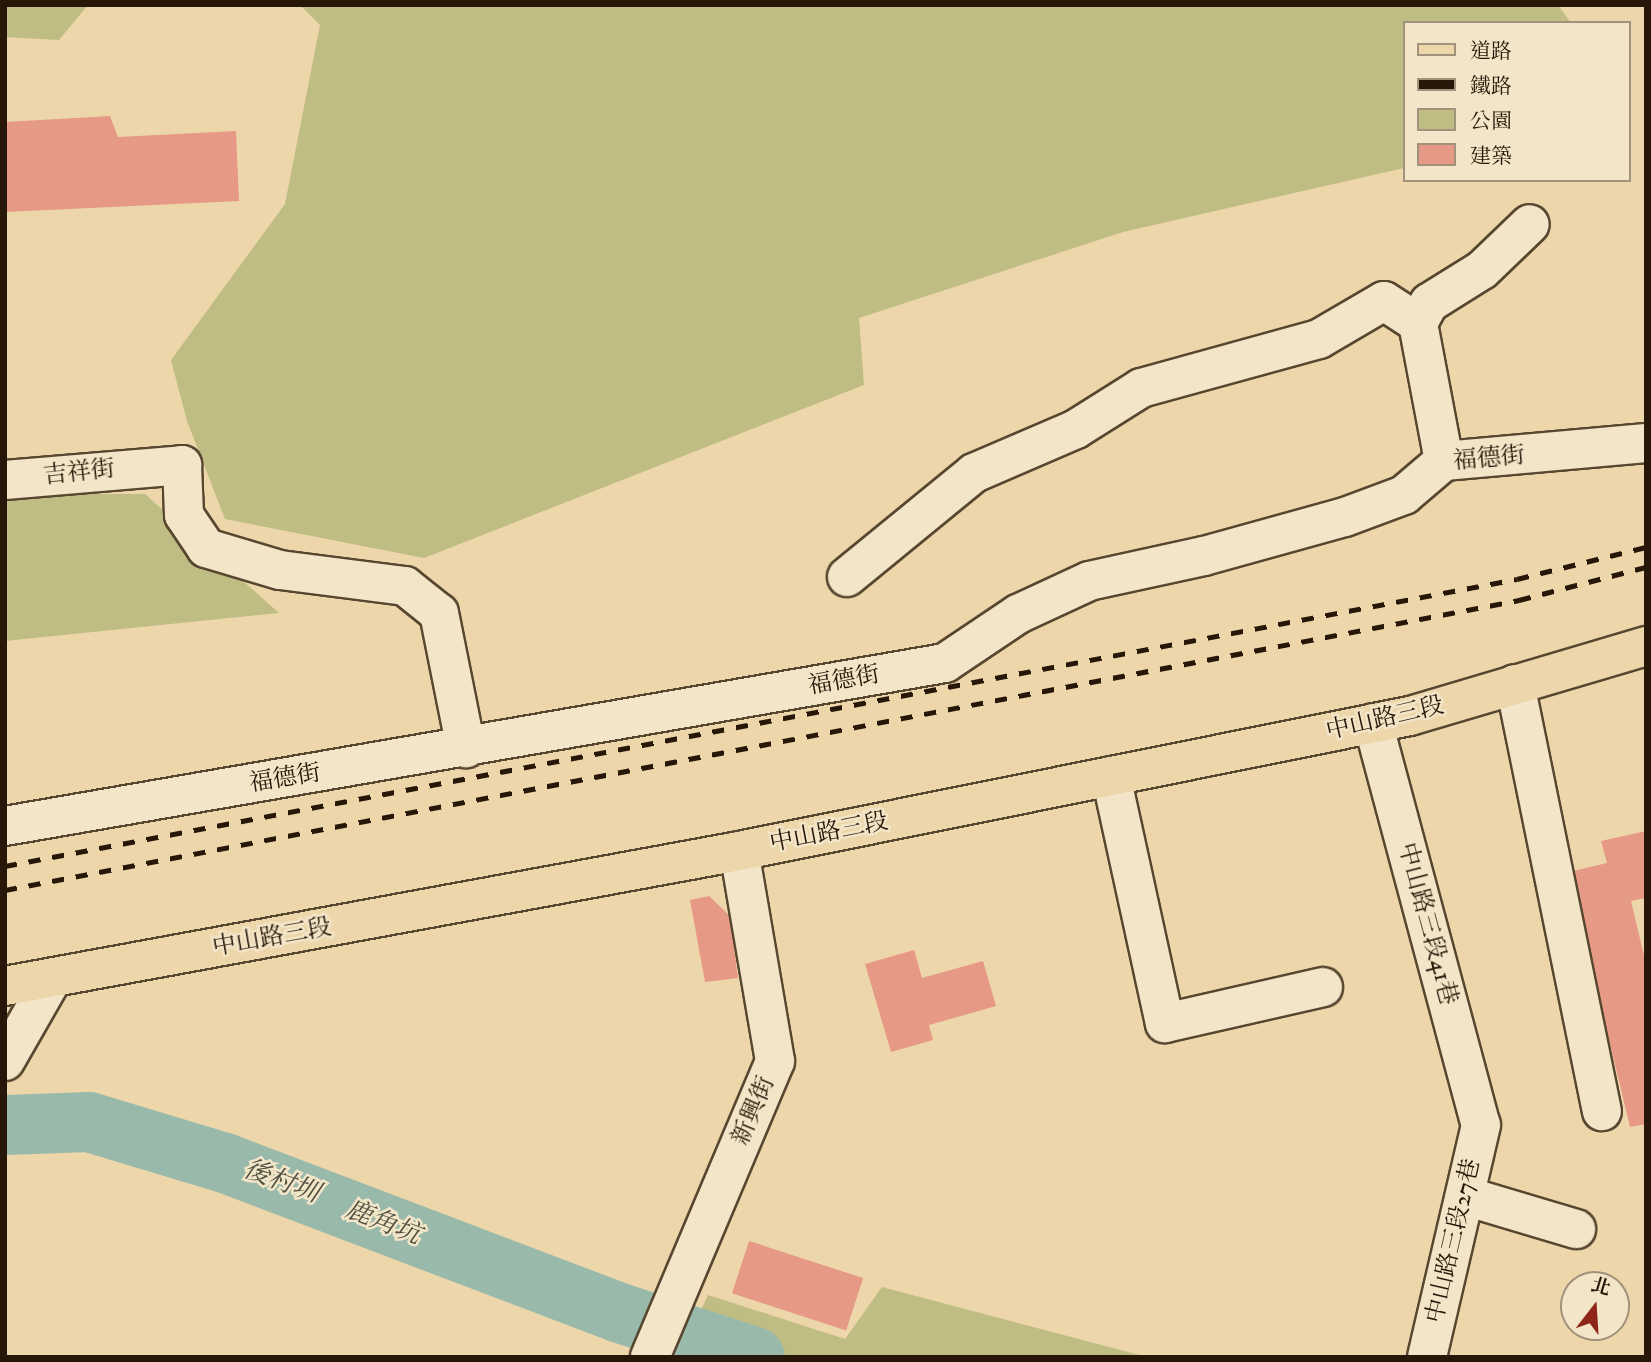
<!DOCTYPE html>
<html>
<head>
<meta charset="utf-8">
<style>
  body { margin:0 }
  #map { position:relative; width:1651px; height:1362px; overflow:hidden; background:#edd7aa; font-family:"IM FELL DW Pica","Noto Serif TC",serif }
  div>[style] { position:absolute }
  [style*='--x'] { left:calc(var(--x)*1px); top:calc(var(--y)*1px); width:calc(var(--w)*1px); rotate:calc(var(--a)*1deg) }
  .green>* { inset:0; background:#bfbc84 }
  .stream>* { height:10px; margin:-5px; padding:0 5px; transform-origin:5px; border-radius:5px; background:#99b9ab }
  .river>* { height:60px; margin:-30px; padding:0 30px; transform-origin:30px; border-radius:30px; background:#99b9ab }
  .building>* { inset:0; background:#e69985; transform-origin:0 0 }
  .roads { filter:drop-shadow(2px 0 #584730) drop-shadow(-2px 0 #584730) drop-shadow(0 2px #584730) drop-shadow(0 -2px #584730) }
  .minor>* { height:38px; margin:-19px; padding:0 19px; transform-origin:19px; border-radius:19px; background:#f3e5c8 }
  .major>* { height:38px; margin:-19px; padding:0 19px; transform-origin:19px; border-radius:19px; background:#edd7aa }
  .rail>* { height:5px; margin-top:-2.5px; transform-origin:0; background:repeating-linear-gradient(90deg,#271708 0 12px,transparent 0 24px) }
  span { translate:-50% -50%; white-space:nowrap; text-align:center; line-height:1.15; -webkit-text-stroke:5px #f3e5c8; paint-order:stroke }
  .street-label { font-size:24px; color:#271708 }
  .water-label { font-size:26px; color:#4f5041; font-style:italic }
  .frame { position:absolute; inset:0; border:7px solid #271708; pointer-events:none }
  .legend { position:absolute; left:1403px; top:21px; width:228px; height:161px; box-sizing:border-box; background:#f3e5c8; border:2px solid #a1937b; margin:0; padding:9px 12px; list-style:none; font-size:21px; color:#271708 }
  .legend li { display:flex; align-items:center; gap:14px; height:35px }
  .legend b { width:35px; border:2px solid #a1937b }
  .north { position:absolute; left:1560px; top:1271px; width:70px; height:70px; box-sizing:border-box; background:#f3e5c8; border:2px solid #a1937b; border-radius:50%; rotate:17deg; font-size:19px; font-weight:700; line-height:28px; text-align:center; color:#271708 }
  .north::after { content:''; display:block; margin:auto; width:24px; height:32px; background:#8f2418; clip-path:polygon(50% 0,100% 100%,50% 72%,0 100%) }
</style>
</head>
<body>
<div id="map">
  <div class="green">
    <i style="clip-path:polygon(5px 5px,88px 5px,59px 40px,5px 37px)"></i>
    <i style="clip-path:polygon(300px 5px,1558px 5px,1571px 23px,1404px 23px,1404px 168px,1123px 232px,859px 318px,864px 385px,424px 558px,225px 519px,187px 421px,171px 360px,285px 204px,320px 25px)"></i>
    <i style="clip-path:polygon(5px 494px,145px 494px,279px 613px,5px 641px)"></i>
    <i style="clip-path:polygon(882px 1287px,1147px 1357px,679px 1357px,708px 1295px,845px 1339px)"></i>
  </div>
  <div class="stream">
    <i style="--x:5;--y:1147;--w:106;--a:-3.2"></i>
    <i style="--x:111;--y:1141;--w:573;--a:20.33"></i>
    <i style="--x:662;--y:1345;--w:33;--a:21"></i>
  </div>
  <div class="river">
    <i style="--x:5;--y:1125;--w:84;--a:-2"></i>
    <i style="--x:89;--y:1122;--w:142;--a:16.8"></i>
    <i style="--x:225;--y:1163;--w:419;--a:20.8"></i>
    <i style="--x:617;--y:1312;--w:145;--a:18.1"></i>
  </div>
  <div class="building">
    <i style="clip-path:polygon(110px 116px,118px 137px,236px 131px,239px 201px,5px 212px,5px 122px)"></i>
    <i style="clip-path:polygon(1646px 831px,1646px 898px,1631px 901px,1646px 964px,1646px 1124px,1630px 1127px,1569px 872px,1607px 863px,1601px 841px)"></i>
    <i style="clip-path:polygon(709px 896px,730px 916px,738px 978px,705px 982px,690px 900px)"></i>
    <i style="clip-path:polygon(914px 950px,922px 978px,983px 961px,996px 1006px,929px 1025px,933px 1040px,891px 1052px,865px 964px)"></i>
    <i style="left:749px;top:1241px;width:120px;height:55px;rotate:18deg"></i>
  </div>
  <div class="roads">
    <div class="minor">
      <i style="--x:1444;--y:461;--w:140;--a:-100.7"></i>
      <i style="--x:1418;--y:323;--w:23;--a:-61"></i>
      <i style="--x:1429;--y:303;--w:62;--a:-31.9"></i>
      <i style="--x:1482;--y:270;--w:66;--a:-43.8"></i>
      <i style="--x:5;--y:480;--w:178;--a:-4.8"></i>
      <i style="--x:182;--y:465;--w:50;--a:87.7"></i>
      <i style="--x:184;--y:515;--w:40;--a:56"></i>
      <i style="--x:206;--y:548;--w:77;--a:16.6"></i>
      <i style="--x:280;--y:570;--w:126;--a:7.3"></i>
      <i style="--x:405;--y:586;--w:43;--a:38.5"></i>
      <i style="--x:439;--y:613;--w:138;--a:78.7"></i>
      <i style="--x:847;--y:577;--w:164;--a:-39.3"></i>
      <i style="--x:974;--y:473;--w:111;--a:-23.3"></i>
      <i style="--x:1076;--y:429;--w:77;--a:-32.2"></i>
      <i style="--x:1141;--y:388;--w:185;--a:-15.4"></i>
      <i style="--x:1319;--y:339;--w:75;--a:-30.3"></i>
      <i style="--x:1384;--y:301;--w:40;--a:32.9"></i>
      <i style="--x:1515;--y:684;--w:436;--a:78.5"></i>
      <i style="--x:1373;--y:723;--w:416;--a:75"></i>
      <i style="--x:1481;--y:1125;--w:238;--a:103.1"></i>
      <i style="--x:1111;--y:776;--w:253;--a:77.7"></i>
      <i style="--x:1165;--y:1023;--w:162;--a:-12.8"></i>
      <i style="--x:5;--y:826;--w:954;--a:-9.84"></i>
      <i style="--x:945;--y:663;--w:88;--a:-33.9"></i>
      <i style="--x:1018;--y:614;--w:78;--a:-24.9"></i>
      <i style="--x:1089;--y:581;--w:118;--a:-12.3"></i>
      <i style="--x:1204;--y:556;--w:146;--a:-15.5"></i>
      <i style="--x:1345;--y:517;--w:63;--a:-20.4"></i>
      <i style="--x:1404;--y:495;--w:52;--a:-40.4"></i>
      <i style="--x:1444;--y:461;--w:203;--a:-5.1"></i>
      <i style="--x:5;--y:1061;--w:95;--a:-60.2"></i>
      <i style="--x:1465;--y:1196;--w:116;--a:16.6"></i>
      <i style="--x:650;--y:1357;--w:321;--a:-67.1"></i>
      <i style="--x:775;--y:1061;--w:213;--a:-99.7"></i>
    </div>
    <div class="major">
      <i style="--x:5;--y:986;--w:746;--a:-10.42"></i>
      <i style="--x:739;--y:851;--w:684;--a:-11.38"></i>
      <i style="--x:1410;--y:716;--w:246;--a:-16.5"></i>
    </div>
  </div>
  <div class="rail">
    <i style="--x:5;--y:866;--w:1539;--a:-10.75"></i>
    <i style="--x:1517;--y:579;--w:133;--a:-13.9"></i>
    <i style="--x:5;--y:890;--w:1542;--a:-10.84"></i>
    <i style="--x:1519;--y:600;--w:131;--a:-14.6"></i>
  </div>
  <div class="street-label">
    <span style="left:1489px;top:459px;rotate:-5deg">福德街</span>
    <span style="left:79px;top:473px;rotate:-6deg">吉祥街</span>
    <span style="left:844px;top:681px;rotate:-10deg">福德街</span>
    <span style="left:1385px;top:719px;rotate:-13deg">中山路三段</span>
    <span style="left:285px;top:779px;rotate:-9deg">福德街</span>
    <span style="left:829px;top:833px;rotate:-11deg">中山路三段</span>
    <span style="left:1427px;top:924px;rotate:75deg">中山路三段41巷</span>
    <span style="left:272px;top:938px;rotate:-10deg">中山路三段</span>
    <span style="left:754px;top:1111px;rotate:-67deg">新興街</span>
    <span style="left:1454px;top:1241px;rotate:-77deg">中山路三段27巷</span>
  </div>
  <div class="water-label">
    <span style="left:281px;top:1182px;rotate:20deg">後村圳</span>
    <span style="left:383px;top:1223px;rotate:21deg">鹿角坑</span>
  </div>
  <div class="frame"></div>
  <ul class="legend">
  <li><b style="height:9px;background:#edd7aa"></b>道路</li>
  <li><b style="height:9px;background:#271708"></b>鐵路</li>
  <li><b style="height:19px;background:#bfbc84"></b>公園</li>
  <li><b style="height:19px;background:#e69985"></b>建築</li>
  </ul>
  <div class="north">北</div>
</div>
</body>
</html>
